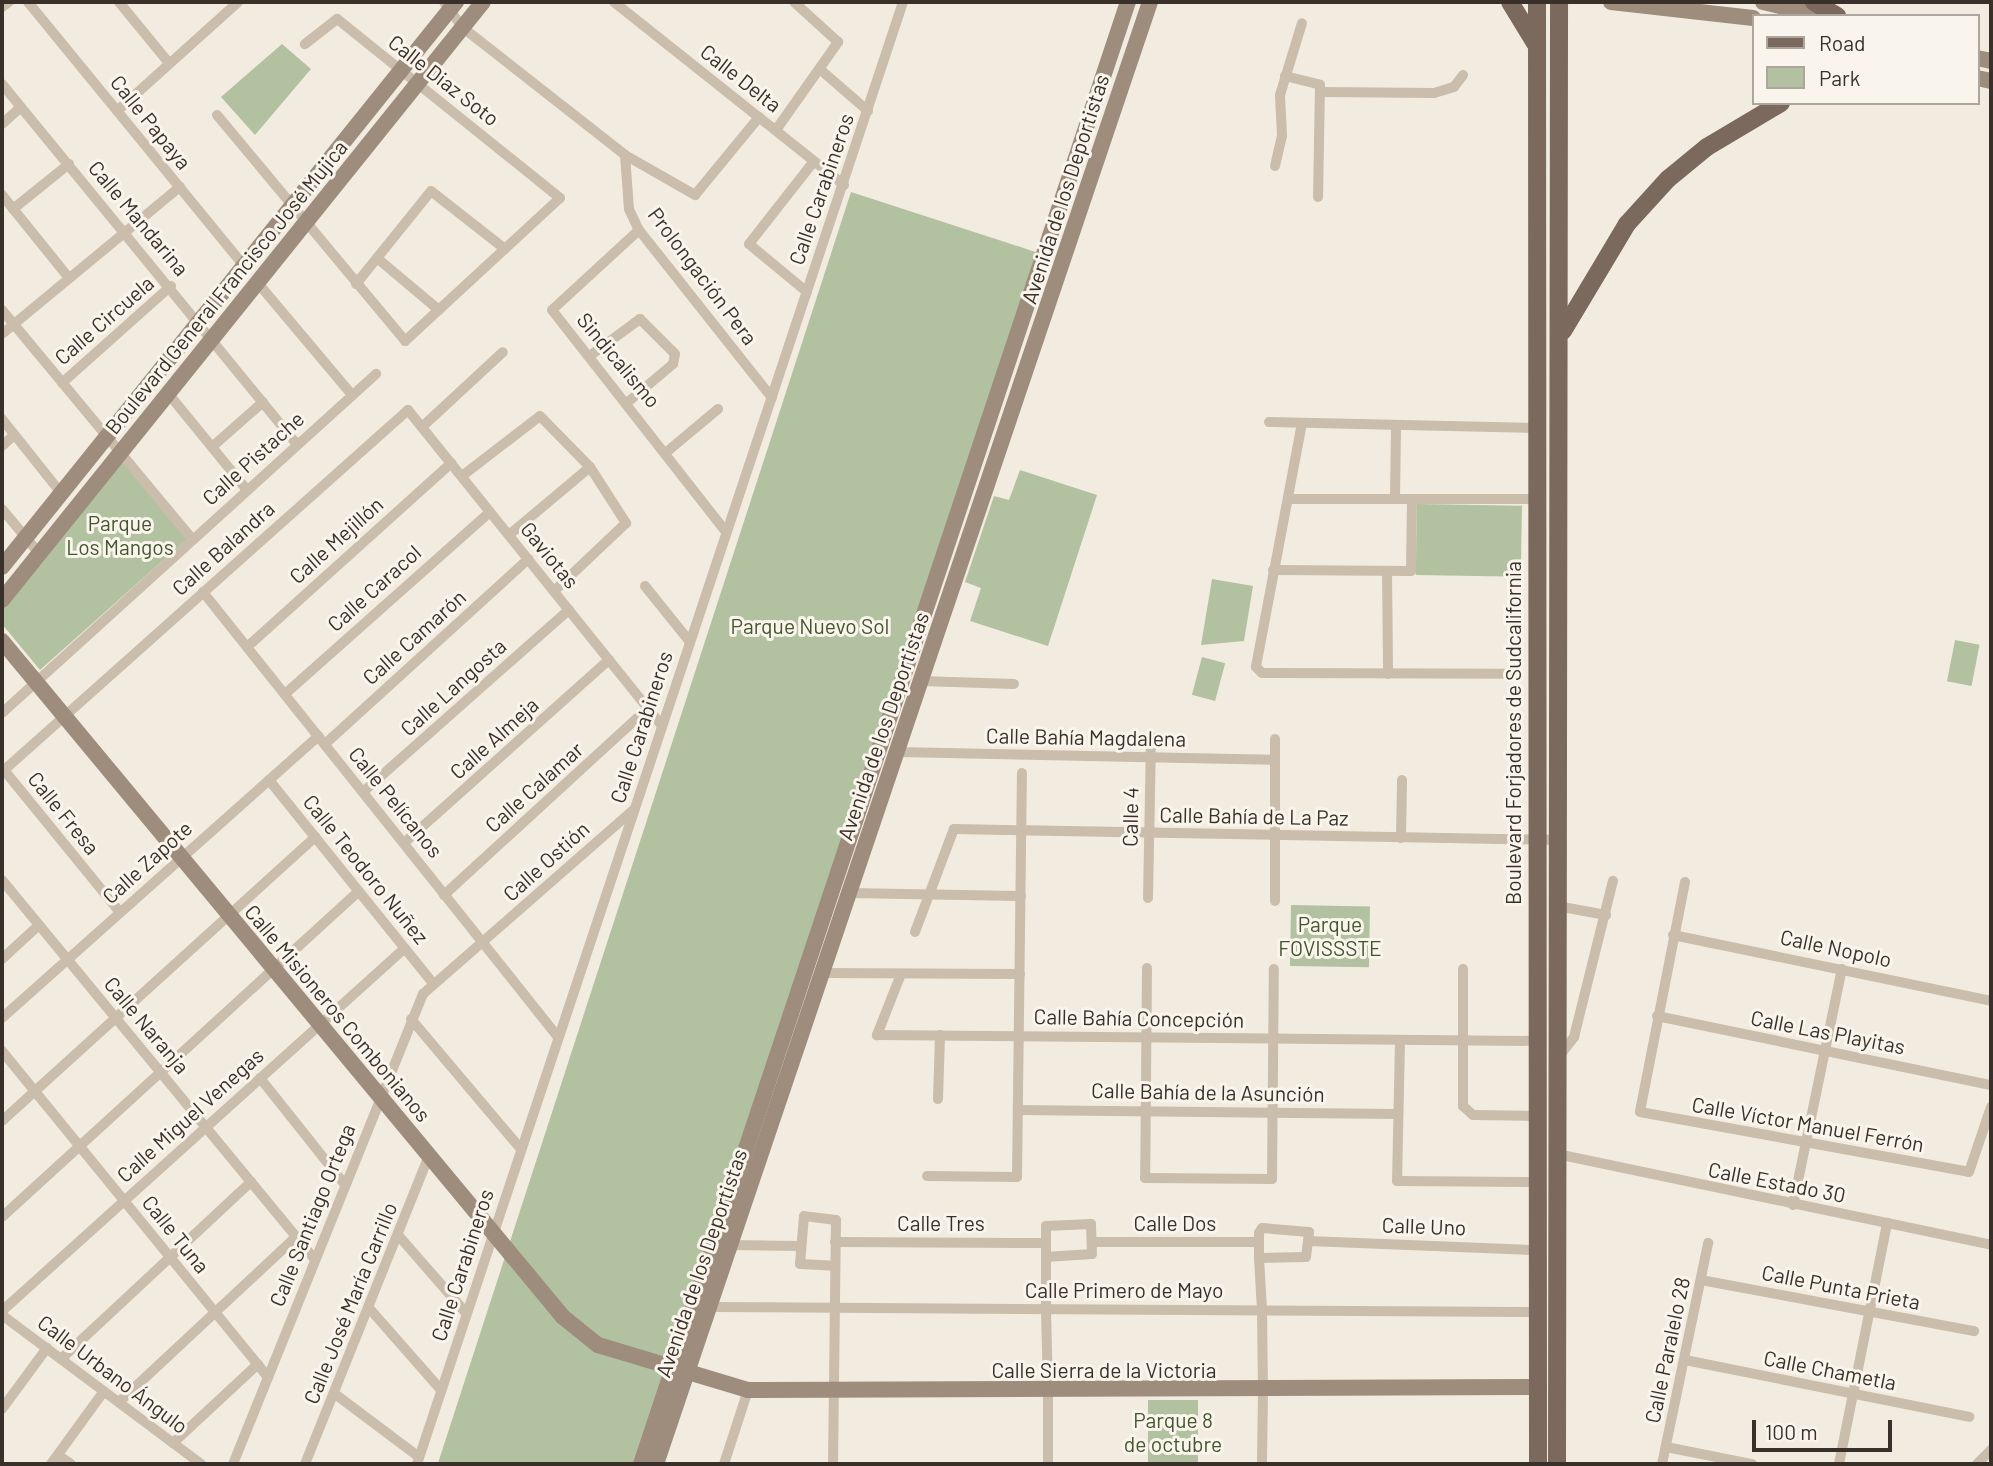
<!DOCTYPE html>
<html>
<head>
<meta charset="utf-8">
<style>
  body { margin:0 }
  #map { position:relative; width:1993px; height:1466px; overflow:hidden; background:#f2ece0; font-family:Barlow,sans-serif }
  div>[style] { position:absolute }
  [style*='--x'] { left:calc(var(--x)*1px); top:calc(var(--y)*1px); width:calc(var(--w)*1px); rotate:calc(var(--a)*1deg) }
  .green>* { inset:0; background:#b2c1a0; transform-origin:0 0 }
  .street>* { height:10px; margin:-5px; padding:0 5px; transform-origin:5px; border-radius:5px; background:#cabdac }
  .secondary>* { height:16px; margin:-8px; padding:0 8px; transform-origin:8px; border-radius:8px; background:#9e8d7d }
  .primary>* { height:18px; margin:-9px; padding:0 9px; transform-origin:9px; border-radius:9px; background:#7a695c }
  span { translate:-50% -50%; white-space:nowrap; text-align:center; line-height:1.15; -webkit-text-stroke:6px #faf5ec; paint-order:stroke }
  .street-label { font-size:21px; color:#39302a }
  .park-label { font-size:21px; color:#44562f }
  .frame { position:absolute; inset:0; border:4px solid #39302a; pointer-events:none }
  .legend { position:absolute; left:1752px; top:14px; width:228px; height:91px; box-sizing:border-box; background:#faf5ec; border:2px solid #ada69e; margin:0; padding:9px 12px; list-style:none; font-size:21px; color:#39302a }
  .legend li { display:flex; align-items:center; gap:14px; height:35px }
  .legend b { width:35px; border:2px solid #ada69e }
  .scale { position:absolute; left:1752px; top:1420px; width:140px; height:32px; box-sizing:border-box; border:4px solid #39302a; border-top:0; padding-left:9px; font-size:21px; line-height:24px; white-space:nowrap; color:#39302a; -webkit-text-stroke:5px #faf5ec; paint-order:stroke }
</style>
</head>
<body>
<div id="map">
  <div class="green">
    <i style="clip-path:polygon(282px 44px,311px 69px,255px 135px,221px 97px)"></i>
    <i style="left:851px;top:192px;width:197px;height:1340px;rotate:18deg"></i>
    <i style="clip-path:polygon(121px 458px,187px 539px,40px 670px,2px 624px,2px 610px)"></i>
    <i style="clip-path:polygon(1020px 470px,1097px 495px,1048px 646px,970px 621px,981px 588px,965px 582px,994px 496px,1009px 500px)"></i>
    <i style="left:1417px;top:504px;width:105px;height:71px;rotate:1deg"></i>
    <i style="clip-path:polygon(1212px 579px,1253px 586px,1244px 641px,1201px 645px)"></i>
    <i style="left:1955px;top:640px;width:25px;height:42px;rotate:11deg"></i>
    <i style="left:1202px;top:657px;width:24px;height:39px;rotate:15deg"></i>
    <i style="left:1291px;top:905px;width:79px;height:61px;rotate:1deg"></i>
    <i style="left:1198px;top:1400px;width:64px;height:50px;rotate:90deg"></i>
  </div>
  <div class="street">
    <i style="--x:28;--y:2;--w:341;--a:50.7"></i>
    <i style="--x:119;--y:2;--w:79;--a:50.7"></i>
    <i style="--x:444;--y:2;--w:31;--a:54"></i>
    <i style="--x:462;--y:27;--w:207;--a:38.1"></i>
    <i style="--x:625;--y:155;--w:54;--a:85.8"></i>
    <i style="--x:629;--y:209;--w:23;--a:65"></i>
    <i style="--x:639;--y:230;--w:214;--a:51.6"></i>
    <i style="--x:614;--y:2;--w:294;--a:38.5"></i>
    <i style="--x:2;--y:7;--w:9;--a:-36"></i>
    <i style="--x:822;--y:71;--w:61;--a:41"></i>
    <i style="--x:1285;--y:76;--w:36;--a:14"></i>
    <i style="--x:1320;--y:85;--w:112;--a:91"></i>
    <i style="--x:2;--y:84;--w:466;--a:50.7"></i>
    <i style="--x:1320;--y:92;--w:114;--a:0.5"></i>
    <i style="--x:1434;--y:93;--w:21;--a:-17"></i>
    <i style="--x:1454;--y:87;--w:15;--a:-53"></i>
    <i style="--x:117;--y:111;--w:163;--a:-42"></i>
    <i style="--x:217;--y:115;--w:294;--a:50.2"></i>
    <i style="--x:405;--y:341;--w:211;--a:-42.7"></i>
    <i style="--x:560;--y:198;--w:286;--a:-141.2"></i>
    <i style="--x:337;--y:19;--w:41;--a:142"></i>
    <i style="--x:2;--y:124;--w:25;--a:-42"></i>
    <i style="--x:776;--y:130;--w:108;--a:-54.8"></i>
    <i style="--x:838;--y:42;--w:59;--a:-137.7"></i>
    <i style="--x:625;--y:155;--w:81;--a:29.7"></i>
    <i style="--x:695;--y:195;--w:101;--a:-50.6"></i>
    <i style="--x:1275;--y:166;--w:31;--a:-77"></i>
    <i style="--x:1282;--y:136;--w:41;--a:-92.8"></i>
    <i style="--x:1280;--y:95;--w:75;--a:-73"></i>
    <i style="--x:2;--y:195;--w:107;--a:51.1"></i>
    <i style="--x:13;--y:209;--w:72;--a:-38.8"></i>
    <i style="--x:639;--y:230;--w:118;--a:137.4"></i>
    <i style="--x:552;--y:310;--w:282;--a:51.9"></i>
    <i style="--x:377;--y:258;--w:81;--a:40"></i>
    <i style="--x:257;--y:282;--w:148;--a:49.9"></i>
    <i style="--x:356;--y:284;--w:119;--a:-51.1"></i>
    <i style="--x:431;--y:191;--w:94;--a:38.1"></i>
    <i style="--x:807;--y:292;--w:75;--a:-140.4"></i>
    <i style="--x:749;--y:244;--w:105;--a:-51.9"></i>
    <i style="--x:2;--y:310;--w:298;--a:50.3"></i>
    <i style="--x:2;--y:334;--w:231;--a:-39.6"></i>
    <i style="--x:591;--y:355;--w:61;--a:-36.3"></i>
    <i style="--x:640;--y:319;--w:49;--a:45"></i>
    <i style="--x:675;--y:354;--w:10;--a:101"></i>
    <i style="--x:673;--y:364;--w:57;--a:139.9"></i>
    <i style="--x:62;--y:383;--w:146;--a:-41.7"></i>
    <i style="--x:167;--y:392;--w:127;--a:50.8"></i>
    <i style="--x:2;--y:419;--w:95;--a:51.4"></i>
    <i style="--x:1269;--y:422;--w:269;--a:1.3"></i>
    <i style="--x:1302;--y:423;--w:248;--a:100.7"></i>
    <i style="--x:1256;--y:667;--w:8;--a:45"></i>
    <i style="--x:1262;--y:673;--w:247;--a:0.2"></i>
    <i style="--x:422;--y:427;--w:110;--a:-42.8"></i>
    <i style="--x:2;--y:446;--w:16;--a:-43"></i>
    <i style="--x:212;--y:447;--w:68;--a:-41.4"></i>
    <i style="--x:669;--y:450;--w:64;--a:-39.9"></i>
    <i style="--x:462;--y:476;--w:98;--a:-37.6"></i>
    <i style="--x:540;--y:416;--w:71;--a:45.6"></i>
    <i style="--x:590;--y:467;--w:67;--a:57.3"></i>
    <i style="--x:626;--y:523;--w:99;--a:136.6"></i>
    <i style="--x:1288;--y:499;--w:249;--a:0"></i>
    <i style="--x:1395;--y:499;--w:74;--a:-89.2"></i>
    <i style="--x:2;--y:509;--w:56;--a:50.1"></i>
    <i style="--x:509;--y:535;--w:106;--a:-40"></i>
    <i style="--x:1273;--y:570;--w:138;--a:0.4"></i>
    <i style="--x:1411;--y:571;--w:72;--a:-89.2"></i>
    <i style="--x:1387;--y:571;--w:103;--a:89.4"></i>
    <i style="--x:645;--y:586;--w:72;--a:51.2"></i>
    <i style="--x:203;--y:592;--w:569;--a:51.42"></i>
    <i style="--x:247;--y:647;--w:275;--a:-42"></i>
    <i style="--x:921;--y:681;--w:93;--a:1.8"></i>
    <i style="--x:285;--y:694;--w:274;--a:-41.6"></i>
    <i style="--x:2;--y:713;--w:505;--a:-42.19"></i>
    <i style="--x:1275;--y:739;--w:162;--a:90"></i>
    <i style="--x:325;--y:744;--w:275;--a:-42.3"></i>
    <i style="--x:897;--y:752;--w:378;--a:1.2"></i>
    <i style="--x:4;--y:770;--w:183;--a:50.8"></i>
    <i style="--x:2;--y:772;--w:544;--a:-41.72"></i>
    <i style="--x:408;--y:410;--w:404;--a:51.2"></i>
    <i style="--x:269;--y:780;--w:261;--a:51.1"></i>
    <i style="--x:363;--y:792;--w:275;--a:-41.5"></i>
    <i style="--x:1401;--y:838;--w:58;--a:-89"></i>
    <i style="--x:404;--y:843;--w:275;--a:-41.8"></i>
    <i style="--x:2;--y:880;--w:492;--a:50.5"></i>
    <i style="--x:1685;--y:882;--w:234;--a:101.1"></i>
    <i style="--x:1640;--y:1112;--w:334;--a:10.3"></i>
    <i style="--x:1969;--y:1172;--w:69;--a:-71.3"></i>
    <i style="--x:849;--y:893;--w:172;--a:1"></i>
    <i style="--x:444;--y:895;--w:277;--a:-42.5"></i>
    <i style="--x:1148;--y:898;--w:162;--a:-88.9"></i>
    <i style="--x:1557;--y:906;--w:50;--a:10.4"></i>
    <i style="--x:915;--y:932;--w:110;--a:-69.3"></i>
    <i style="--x:954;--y:829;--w:604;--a:1.04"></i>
    <i style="--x:1673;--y:935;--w:325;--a:11.7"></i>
    <i style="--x:2;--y:959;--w:50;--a:-42.6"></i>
    <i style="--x:1147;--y:968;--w:210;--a:90.5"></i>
    <i style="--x:1145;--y:1178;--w:127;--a:0.5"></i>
    <i style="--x:1272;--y:1179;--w:210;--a:-89.5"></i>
    <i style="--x:1463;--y:969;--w:137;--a:90"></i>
    <i style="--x:1463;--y:1106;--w:13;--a:42"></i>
    <i style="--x:1473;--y:1115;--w:63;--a:0.9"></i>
    <i style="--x:822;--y:973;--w:198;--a:0.3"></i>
    <i style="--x:901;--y:974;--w:66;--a:111.5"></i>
    <i style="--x:877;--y:1035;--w:660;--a:0.52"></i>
    <i style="--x:1657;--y:1016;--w:341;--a:11.7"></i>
    <i style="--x:2;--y:1018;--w:424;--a:-41.7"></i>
    <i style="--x:411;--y:1019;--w:170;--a:49.8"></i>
    <i style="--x:1400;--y:1040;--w:141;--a:91.2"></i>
    <i style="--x:1397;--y:1181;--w:140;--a:0.4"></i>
    <i style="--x:2;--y:1051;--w:421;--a:50.8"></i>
    <i style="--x:1557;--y:1059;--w:28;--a:-52"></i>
    <i style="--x:1574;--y:1037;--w:161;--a:-76"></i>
    <i style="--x:260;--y:1078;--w:137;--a:51.5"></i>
    <i style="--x:938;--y:1099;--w:64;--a:-88.2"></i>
    <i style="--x:1018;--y:1110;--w:380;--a:0.6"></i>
    <i style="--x:2;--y:1121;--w:423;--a:-42.2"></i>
    <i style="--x:1557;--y:1154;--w:443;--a:11.8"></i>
    <i style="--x:927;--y:1176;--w:90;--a:0.6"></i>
    <i style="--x:1017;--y:1177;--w:404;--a:-89.3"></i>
    <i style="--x:1793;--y:1205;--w:241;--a:-78.3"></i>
    <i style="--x:2;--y:1217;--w:483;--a:-42.4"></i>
    <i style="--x:398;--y:1235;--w:103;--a:48.9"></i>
    <i style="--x:1309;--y:1241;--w:229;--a:2.3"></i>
    <i style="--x:835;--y:1242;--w:211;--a:0.3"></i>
    <i style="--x:1092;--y:1242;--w:167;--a:0"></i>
    <i style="--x:730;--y:1245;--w:70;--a:0.8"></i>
    <i style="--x:1046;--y:1257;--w:46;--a:-3.7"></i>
    <i style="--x:1092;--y:1254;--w:30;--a:-92"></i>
    <i style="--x:1091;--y:1224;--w:45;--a:177.5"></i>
    <i style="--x:1046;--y:1226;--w:83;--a:90"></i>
    <i style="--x:1046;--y:1309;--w:82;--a:88.6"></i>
    <i style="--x:1048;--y:1391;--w:73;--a:90"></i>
    <i style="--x:1259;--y:1258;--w:47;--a:-1.2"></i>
    <i style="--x:1306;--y:1257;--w:25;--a:-83"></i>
    <i style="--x:1309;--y:1232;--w:47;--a:-175.1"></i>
    <i style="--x:1262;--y:1228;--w:6;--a:121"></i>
    <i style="--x:1259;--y:1233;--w:25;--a:90"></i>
    <i style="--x:1259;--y:1258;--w:52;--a:86.7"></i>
    <i style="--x:1262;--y:1310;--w:81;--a:89.3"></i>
    <i style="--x:1263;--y:1391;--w:73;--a:90.8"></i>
    <i style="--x:1701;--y:1280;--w:278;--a:10.6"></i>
    <i style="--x:709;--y:1307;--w:829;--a:0.35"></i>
    <i style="--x:369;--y:1308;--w:109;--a:48.7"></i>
    <i style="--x:2;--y:1311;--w:542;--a:-42.01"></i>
    <i style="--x:2;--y:1315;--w:249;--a:36.8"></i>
    <i style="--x:61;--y:1359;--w:260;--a:-43"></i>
    <i style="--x:1685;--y:1360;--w:290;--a:11.3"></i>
    <i style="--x:335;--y:1394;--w:105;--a:36.9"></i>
    <i style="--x:119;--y:1402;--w:243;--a:-43"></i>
    <i style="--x:2;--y:1409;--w:76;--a:-53.6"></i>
    <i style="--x:173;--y:1443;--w:116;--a:-42.9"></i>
    <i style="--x:1666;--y:1447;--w:88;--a:11.2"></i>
    <i style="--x:58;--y:1455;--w:16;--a:35"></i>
    <i style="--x:51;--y:1464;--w:90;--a:-54"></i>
    <i style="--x:233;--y:1464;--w:507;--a:-67.99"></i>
    <i style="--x:423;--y:994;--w:281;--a:-41.2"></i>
    <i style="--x:305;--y:1464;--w:333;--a:-68.1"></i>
    <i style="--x:417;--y:1464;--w:1541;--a:-71.61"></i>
    <i style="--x:724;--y:1464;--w:78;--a:-72"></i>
    <i style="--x:833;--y:1464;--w:244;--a:-89.3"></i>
    <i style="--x:836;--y:1220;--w:32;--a:-173"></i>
    <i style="--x:804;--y:1216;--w:48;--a:94.8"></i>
    <i style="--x:800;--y:1264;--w:35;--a:3"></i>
    <i style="--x:1662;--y:1464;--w:226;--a:-78.2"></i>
    <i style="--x:1839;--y:1464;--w:246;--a:-78.7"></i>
    <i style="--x:1977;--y:1464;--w:20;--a:-45"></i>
  </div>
  <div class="secondary">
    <i style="--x:1611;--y:2;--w:143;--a:6.4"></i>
    <i style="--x:1763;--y:2;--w:60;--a:13.6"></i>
    <i style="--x:1977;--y:58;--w:14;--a:12"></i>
    <i style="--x:1977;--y:78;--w:14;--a:12"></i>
    <i style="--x:2;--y:567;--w:725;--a:-51.22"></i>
    <i style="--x:2;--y:600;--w:767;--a:-51.19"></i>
    <i style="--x:2;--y:641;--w:878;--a:50.31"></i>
    <i style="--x:563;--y:1317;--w:45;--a:38.7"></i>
    <i style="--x:598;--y:1345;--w:157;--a:16.7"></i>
    <i style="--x:748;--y:1390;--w:791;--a:-0.22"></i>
    <i style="--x:641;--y:1464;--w:1541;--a:-71.58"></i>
    <i style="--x:656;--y:1464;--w:1543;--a:-71.33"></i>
  </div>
  <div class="primary">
    <i style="--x:1510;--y:2;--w:48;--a:58.6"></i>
    <i style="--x:1537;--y:2;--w:1462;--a:89.96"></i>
    <i style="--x:1814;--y:2;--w:27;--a:31"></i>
    <i style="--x:1563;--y:331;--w:125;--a:-59.1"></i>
    <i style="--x:1627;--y:224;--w:61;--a:-47.7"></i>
    <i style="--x:1668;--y:179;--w:50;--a:-39.4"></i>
    <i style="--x:1707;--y:147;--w:86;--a:-30.7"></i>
    <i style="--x:1557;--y:1464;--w:1462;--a:-89.92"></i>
  </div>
  <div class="street-label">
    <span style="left:741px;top:78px;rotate:38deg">Calle Delta</span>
    <span style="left:444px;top:80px;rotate:38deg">Calle Diaz Soto</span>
    <span style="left:151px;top:122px;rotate:51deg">Calle Papaya</span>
    <span style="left:821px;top:189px;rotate:-71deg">Calle Carabineros</span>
    <span style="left:1065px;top:189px;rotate:-72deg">Avenida de los Deportistas</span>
    <span style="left:139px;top:218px;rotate:50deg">Calle Mandarina</span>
    <span style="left:703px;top:276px;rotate:53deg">Prolongación Pera</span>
    <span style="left:226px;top:287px;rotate:-51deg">Boulevard General Francisco José Mujica</span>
    <span style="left:104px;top:320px;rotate:-41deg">Calle Circuela</span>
    <span style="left:619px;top:360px;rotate:50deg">Sindicalismo</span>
    <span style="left:253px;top:458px;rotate:-42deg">Calle Pistache</span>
    <span style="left:336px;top:540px;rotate:-42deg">Calle Mejillón</span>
    <span style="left:223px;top:548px;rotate:-42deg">Calle Balandra</span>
    <span style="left:550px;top:555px;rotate:51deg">Gaviotas</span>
    <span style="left:374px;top:588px;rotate:-42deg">Calle Caracol</span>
    <span style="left:414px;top:637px;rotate:-42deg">Calle Camarón</span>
    <span style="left:453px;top:687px;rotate:-42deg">Calle Langosta</span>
    <span style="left:883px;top:726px;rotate:-71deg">Avenida de los Deportistas</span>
    <span style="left:641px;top:727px;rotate:-72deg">Calle Carabineros</span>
    <span style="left:1513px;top:733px;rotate:-90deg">Boulevard Forjadores de Sudcalifornia</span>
    <span style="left:1086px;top:737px;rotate:1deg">Calle Bahía Magdalena</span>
    <span style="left:494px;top:738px;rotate:-42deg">Calle Almeja</span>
    <span style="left:534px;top:787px;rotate:-42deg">Calle Calamar</span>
    <span style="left:396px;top:802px;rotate:51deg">Calle Pelícanos</span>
    <span style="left:64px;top:813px;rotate:51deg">Calle Fresa</span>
    <span style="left:1254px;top:816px;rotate:1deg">Calle Bahía de La Paz</span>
    <span style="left:1130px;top:817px;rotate:-89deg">Calle 4</span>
    <span style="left:546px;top:861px;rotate:-42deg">Calle Ostión</span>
    <span style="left:147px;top:862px;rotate:-42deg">Calle Zapote</span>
    <span style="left:366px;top:869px;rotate:51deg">Calle Teodoro Nuñez</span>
    <span style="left:1836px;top:948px;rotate:12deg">Calle Nopolo</span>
    <span style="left:338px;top:1013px;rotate:50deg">Calle Misioneros Combonianos</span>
    <span style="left:1139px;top:1018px;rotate:1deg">Calle Bahía Concepción</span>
    <span style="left:147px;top:1025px;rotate:50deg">Calle Naranja</span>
    <span style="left:1828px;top:1032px;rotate:11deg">Calle Las Playitas</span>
    <span style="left:1208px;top:1092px;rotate:1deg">Calle Bahía de la Asunción</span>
    <span style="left:190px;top:1115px;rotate:-42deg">Calle Miguel Venegas</span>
    <span style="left:1808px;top:1124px;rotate:10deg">Calle Víctor Manuel Ferrón</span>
    <span style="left:1777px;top:1182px;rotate:11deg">Calle Estado 30</span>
    <span style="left:312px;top:1215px;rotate:-68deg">Calle Santiago Ortega</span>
    <span style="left:941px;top:1223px">Calle Tres</span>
    <span style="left:1175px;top:1223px">Calle Dos</span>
    <span style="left:1424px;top:1226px;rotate:2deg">Calle Uno</span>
    <span style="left:176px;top:1234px;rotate:51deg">Calle Tuna</span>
    <span style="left:701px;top:1263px;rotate:-71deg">Avenida de los Deportistas</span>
    <span style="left:462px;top:1265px;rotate:-72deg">Calle Carabineros</span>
    <span style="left:1841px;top:1287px;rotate:11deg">Calle Punta Prieta</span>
    <span style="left:1124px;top:1290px">Calle Primero de Mayo</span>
    <span style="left:350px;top:1303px;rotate:-68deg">Calle José María Carrillo</span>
    <span style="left:1667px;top:1350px;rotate:-78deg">Calle Paralelo 28</span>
    <span style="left:1104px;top:1370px">Calle Sierra de la Victoria</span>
    <span style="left:1830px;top:1370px;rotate:11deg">Calle Chametla</span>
    <span style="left:113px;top:1374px;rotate:37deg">Calle Urbano Ángulo</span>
  </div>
  <div class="park-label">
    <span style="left:120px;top:535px">Parque<br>Los Mangos</span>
    <span style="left:810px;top:626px">Parque Nuevo Sol</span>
    <span style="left:1330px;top:936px">Parque<br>FOVISSSTE</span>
    <span style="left:1173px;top:1432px">Parque 8<br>de octubre</span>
  </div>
  <div class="frame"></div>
  <ul class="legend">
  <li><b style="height:9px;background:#7a695c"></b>Road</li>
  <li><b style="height:19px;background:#b2c1a0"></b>Park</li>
  </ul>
  <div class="scale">100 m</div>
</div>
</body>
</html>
